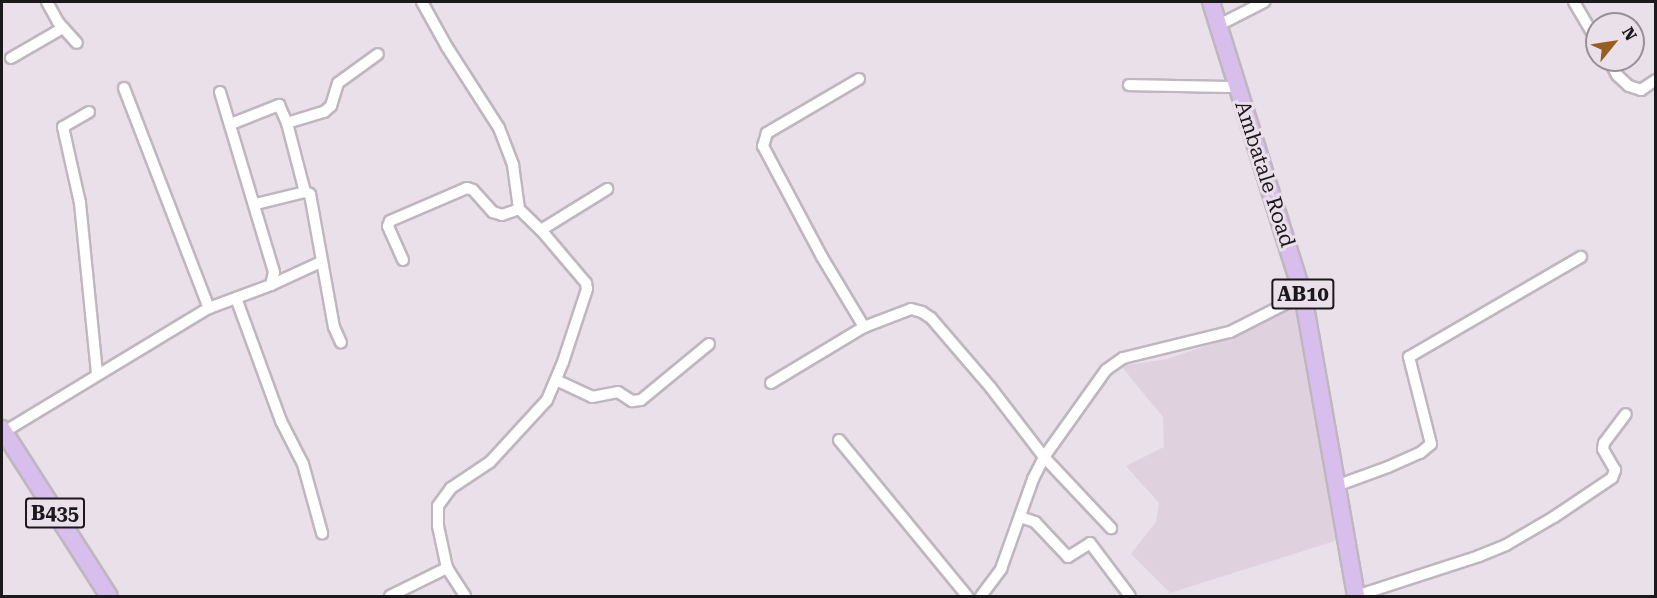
<!DOCTYPE html>
<html>
<head>
<meta charset="utf-8">
<style>
  body { margin:0 }
  #map { position:relative; width:1657px; height:598px; overflow:hidden; background:#e9e0e9; font-family:"Roboto Serif",serif }
  div>[style] { position:absolute }
  [style*='--x'] { left:calc(var(--x)*1px); top:calc(var(--y)*1px); width:calc(var(--w)*1px); rotate:calc(var(--a)*1deg) }
  .built>* { inset:0; background:#e0d1df }
  .roads { filter:drop-shadow(2px 0 #bfb6bf) drop-shadow(-2px 0 #bfb6bf) drop-shadow(0 2px #bfb6bf) drop-shadow(0 -2px #bfb6bf) }
  .street>* { height:10px; margin:-5px; padding:0 5px; transform-origin:5px; border-radius:5px; background:#fff }
  .primary>* { height:16px; margin:-8px; padding:0 8px; transform-origin:8px; border-radius:8px; background:#d7beec }
  span { translate:-50% -50%; white-space:nowrap; text-align:center; line-height:1.15; -webkit-text-stroke:6px #e9e0e9; paint-order:stroke }
  .shield-label span { padding:2px 4px; background:#e9e0e9; border:2px solid; border-radius:4px; -webkit-text-stroke-width:0 }
  .shield-label { font-size:20px; color:#1c191c; font-weight:700 }
  .street-label { font-size:21px; color:#1c191c }
  .frame { position:absolute; inset:0; border:3px solid #1c191c; pointer-events:none }
  .north { position:absolute; left:1585px; top:12px; width:60px; height:60px; box-sizing:border-box; background:#e9e0e9; border:2px solid #979097; border-radius:50%; rotate:60deg; font-size:16px; font-weight:700; line-height:24px; text-align:center; color:#1c191c }
  .north::after { content:''; display:block; margin:auto; width:21px; height:27px; background:#9a5d21; clip-path:polygon(50% 0,100% 100%,50% 72%,0 100%) }
</style>
</head>
<body>
<div id="map">
  <div class="built">
    <i style="clip-path:polygon(1298px 302px,1341px 539px,1170px 593px,1131px 554px,1156px 522px,1159px 503px,1126px 466px,1164px 447px,1163px 417px,1121px 366px,1167px 359px,1238px 335px,1268px 315px)"></i>
  </div>
  <div class="roads">
    <div class="street">
      <i style="--x:47;--y:2;--w:23;--a:61"></i>
      <i style="--x:58;--y:22;--w:28;--a:48"></i>
      <i style="--x:422;--y:2;--w:51;--a:60.9"></i>
      <i style="--x:447;--y:47;--w:96;--a:57.3"></i>
      <i style="--x:499;--y:128;--w:40;--a:69"></i>
      <i style="--x:513;--y:165;--w:44;--a:82.2"></i>
      <i style="--x:519;--y:209;--w:30;--a:44"></i>
      <i style="--x:541;--y:230;--w:70;--a:49.7"></i>
      <i style="--x:586;--y:283;--w:6;--a:81"></i>
      <i style="--x:587;--y:289;--w:77;--a:108.2"></i>
      <i style="--x:563;--y:362;--w:41;--a:112.8"></i>
      <i style="--x:547;--y:400;--w:84;--a:132.6"></i>
      <i style="--x:490;--y:462;--w:47;--a:146.3"></i>
      <i style="--x:451;--y:488;--w:22;--a:126"></i>
      <i style="--x:438;--y:506;--w:20;--a:90"></i>
      <i style="--x:438;--y:526;--w:43;--a:77.9"></i>
      <i style="--x:1574;--y:2;--w:45;--a:59.5"></i>
      <i style="--x:1219;--y:25;--w:51;--a:-27.1"></i>
      <i style="--x:11;--y:58;--w:60;--a:-30"></i>
      <i style="--x:1609;--y:60;--w:17;--a:62"></i>
      <i style="--x:1617;--y:75;--w:16;--a:43"></i>
      <i style="--x:1629;--y:86;--w:13;--a:18"></i>
      <i style="--x:1641;--y:90;--w:18;--a:-34"></i>
      <i style="--x:859;--y:79;--w:107;--a:149.6"></i>
      <i style="--x:767;--y:133;--w:14;--a:107"></i>
      <i style="--x:763;--y:146;--w:126;--a:62"></i>
      <i style="--x:822;--y:257;--w:82;--a:59"></i>
      <i style="--x:1129;--y:85;--w:108;--a:1.1"></i>
      <i style="--x:124;--y:88;--w:236;--a:68.9"></i>
      <i style="--x:89;--y:112;--w:30;--a:150"></i>
      <i style="--x:63;--y:127;--w:78;--a:77.4"></i>
      <i style="--x:80;--y:203;--w:172;--a:84.3"></i>
      <i style="--x:287;--y:123;--w:39;--a:-17"></i>
      <i style="--x:324;--y:112;--w:9;--a:-41"></i>
      <i style="--x:331;--y:106;--w:24;--a:-73"></i>
      <i style="--x:338;--y:83;--w:49;--a:-35.9"></i>
      <i style="--x:231;--y:124;--w:52;--a:-21.6"></i>
      <i style="--x:279;--y:105;--w:20;--a:66"></i>
      <i style="--x:287;--y:123;--w:71;--a:75.4"></i>
      <i style="--x:305;--y:192;--w:50;--a:166.2"></i>
      <i style="--x:305;--y:192;--w:5;--a:22"></i>
      <i style="--x:310;--y:194;--w:135;--a:79.8"></i>
      <i style="--x:334;--y:327;--w:17;--a:66"></i>
      <i style="--x:541;--y:230;--w:78;--a:-31.8"></i>
      <i style="--x:403;--y:260;--w:37;--a:-114"></i>
      <i style="--x:388;--y:226;--w:5;--a:-68"></i>
      <i style="--x:390;--y:221;--w:84;--a:-23.2"></i>
      <i style="--x:467;--y:188;--w:6;--a:18"></i>
      <i style="--x:473;--y:190;--w:30;--a:48"></i>
      <i style="--x:493;--y:212;--w:9;--a:18"></i>
      <i style="--x:502;--y:215;--w:18;--a:-19"></i>
      <i style="--x:271;--y:285;--w:55;--a:-24.7"></i>
      <i style="--x:236;--y:298;--w:131;--a:69.9"></i>
      <i style="--x:281;--y:421;--w:48;--a:62.9"></i>
      <i style="--x:303;--y:464;--w:72;--a:74.6"></i>
      <i style="--x:556;--y:380;--w:40;--a:25"></i>
      <i style="--x:592;--y:397;--w:26;--a:-11"></i>
      <i style="--x:618;--y:392;--w:17;--a:33"></i>
      <i style="--x:632;--y:401;--w:9;--a:-6"></i>
      <i style="--x:641;--y:400;--w:88;--a:-39.5"></i>
      <i style="--x:771;--y:383;--w:109;--a:-31.1"></i>
      <i style="--x:864;--y:327;--w:50;--a:-21"></i>
      <i style="--x:911;--y:309;--w:11;--a:15"></i>
      <i style="--x:922;--y:312;--w:11;--a:34"></i>
      <i style="--x:931;--y:318;--w:92;--a:49.4"></i>
      <i style="--x:991;--y:388;--w:87;--a:52.5"></i>
      <i style="--x:1044;--y:457;--w:98;--a:46.7"></i>
      <i style="--x:4;--y:432;--w:240;--a:-31.2"></i>
      <i style="--x:209;--y:308;--w:66;--a:-20.4"></i>
      <i style="--x:271;--y:285;--w:13;--a:-77"></i>
      <i style="--x:274;--y:272;--w:188;--a:-106.7"></i>
      <i style="--x:839;--y:440;--w:202;--a:50.6"></i>
      <i style="--x:1336;--y:486;--w:55;--a:-20.1"></i>
      <i style="--x:1388;--y:467;--w:35;--a:-24"></i>
      <i style="--x:1420;--y:453;--w:14;--a:-39"></i>
      <i style="--x:1431;--y:444;--w:90;--a:-104.2"></i>
      <i style="--x:1409;--y:357;--w:199;--a:-30.2"></i>
      <i style="--x:1020;--y:517;--w:16;--a:18"></i>
      <i style="--x:1035;--y:522;--w:48;--a:46.7"></i>
      <i style="--x:1068;--y:557;--w:26;--a:-32"></i>
      <i style="--x:1090;--y:543;--w:66;--a:53"></i>
      <i style="--x:390;--y:596;--w:64;--a:-26.2"></i>
      <i style="--x:447;--y:568;--w:33;--a:57"></i>
      <i style="--x:981;--y:596;--w:34;--a:-53"></i>
      <i style="--x:1001;--y:569;--w:96;--a:-70.4"></i>
      <i style="--x:1033;--y:479;--w:25;--a:-63"></i>
      <i style="--x:1044;--y:457;--w:107;--a:-54.5"></i>
      <i style="--x:1106;--y:370;--w:21;--a:-35"></i>
      <i style="--x:1123;--y:358;--w:110;--a:-13.7"></i>
      <i style="--x:1230;--y:332;--w:82;--a:-26.9"></i>
      <i style="--x:1356;--y:596;--w:129;--a:-18"></i>
      <i style="--x:1479;--y:556;--w:29;--a:-22"></i>
      <i style="--x:1506;--y:545;--w:56;--a:-30.3"></i>
      <i style="--x:1554;--y:517;--w:70;--a:-33.9"></i>
      <i style="--x:1612;--y:478;--w:9;--a:-69"></i>
      <i style="--x:1615;--y:470;--w:24;--a:-120"></i>
      <i style="--x:1603;--y:449;--w:6;--a:-81"></i>
      <i style="--x:1604;--y:443;--w:36;--a:-53"></i>
    </div>
    <div class="primary">
      <i style="--x:1211;--y:2;--w:307;--a:72.6"></i>
      <i style="--x:1303;--y:295;--w:306;--a:80"></i>
      <i style="--x:2;--y:429;--w:198;--a:57.4"></i>
    </div>
  </div>
  <div class="shield-label">
    <span style="left:1303px;top:294px">AB10</span>
    <span style="left:55px;top:513px">B435</span>
  </div>
  <div class="street-label">
    <span style="left:1265px;top:174px;rotate:72deg">Ambatale Road</span>
  </div>
  <div class="frame"></div>
  <div class="north">N</div>
</div>
</body>
</html>
